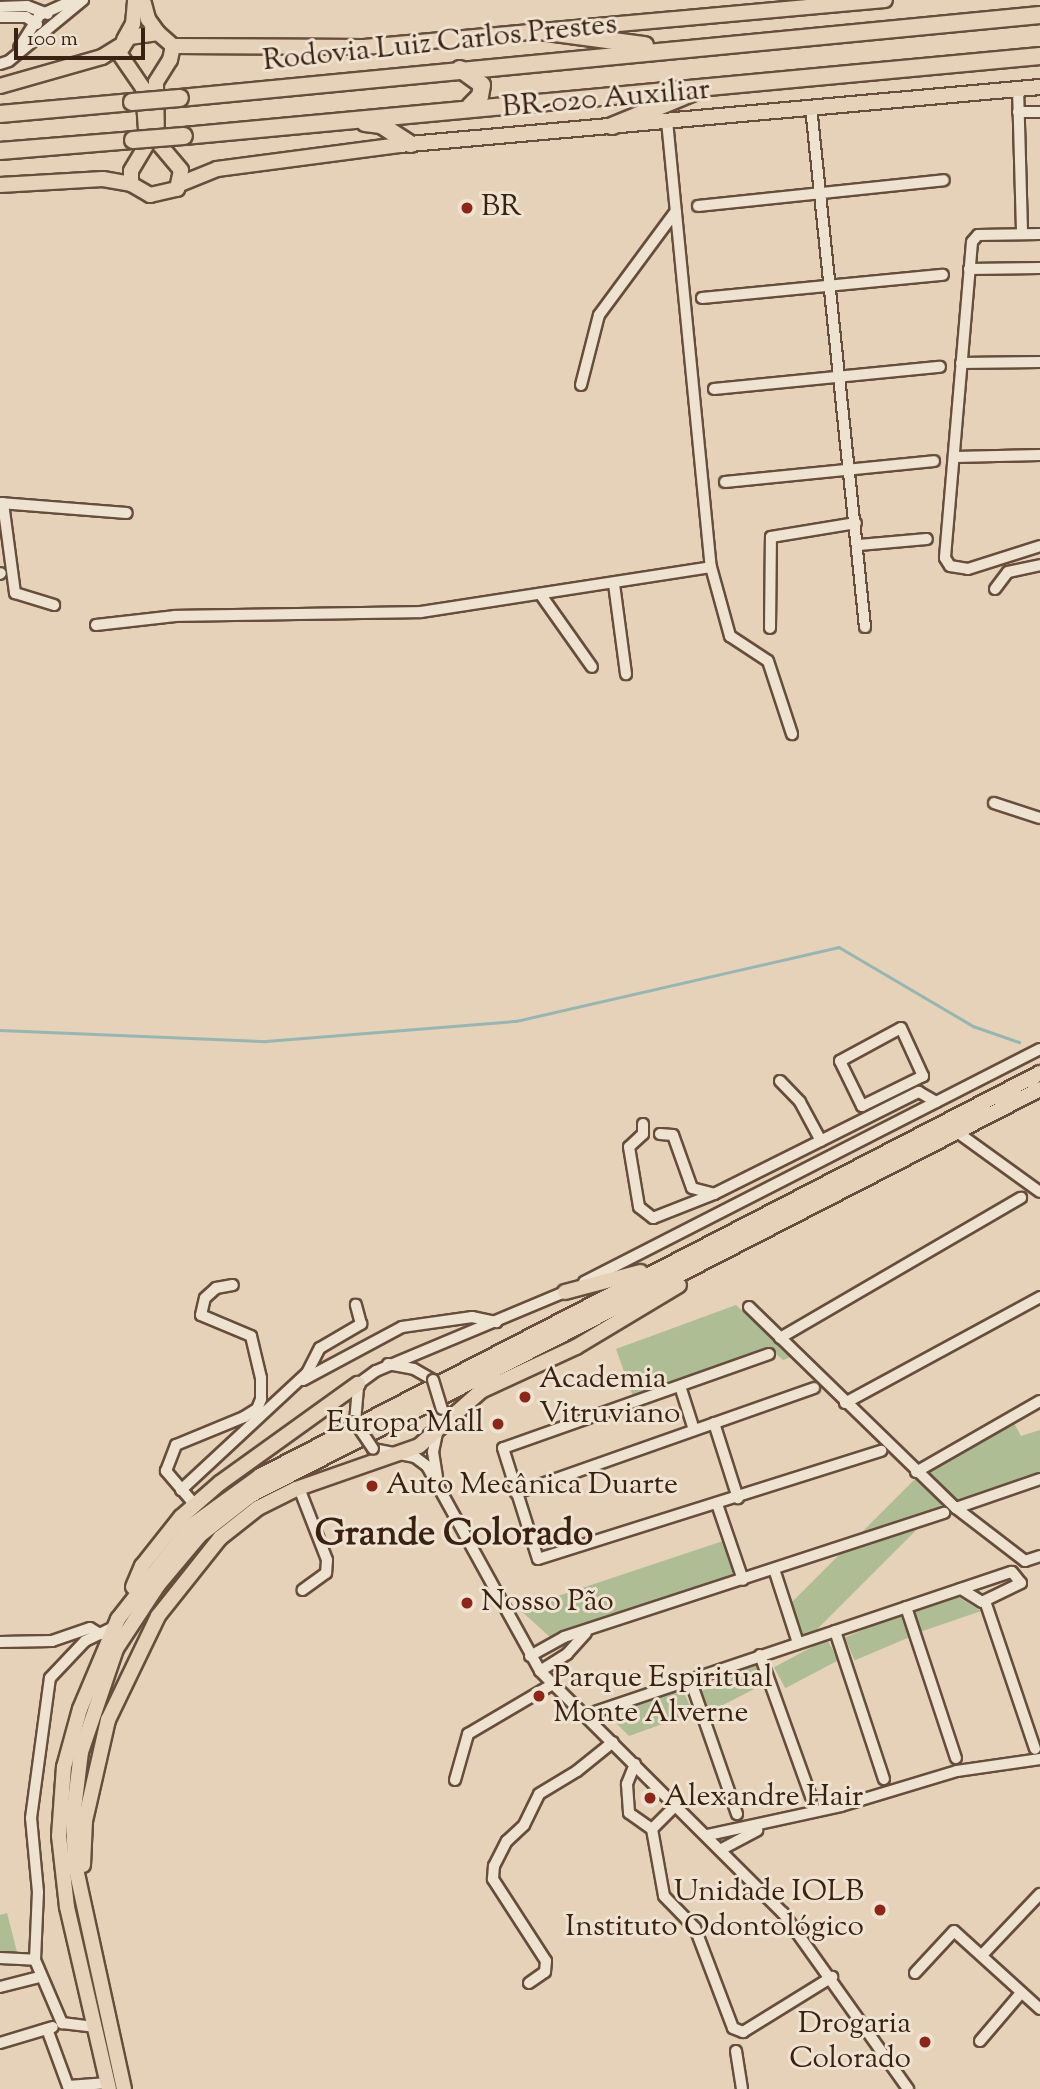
<!DOCTYPE html>
<html>
<head>
<meta charset="utf-8">
<style>
  body { margin:0 }
  #map { position:relative; width:1040px; height:2089px; overflow:hidden; background:#e5d2b8; font-family:"Sorts Mill Goudy",serif }
  div>[style] { position:absolute }
  [style*='--x'] { left:calc(var(--x)*1px); top:calc(var(--y)*1px); width:calc(var(--w)*1px); rotate:calc(var(--a)*1deg) }
  .green>* { inset:0; background:#aebd94; transform-origin:0 0 }
  .stream>* { height:2.5px; margin:-1.25px; padding:0 1.25px; transform-origin:1.25px; border-radius:1.25px; background:#96b6b3 }
  .roads { filter:drop-shadow(2px 0 #664d3c) drop-shadow(-2px 0 #664d3c) drop-shadow(0 2px #664d3c) drop-shadow(0 -2px #664d3c) }
  .minor>* { height:10px; margin:-5px; padding:0 5px; transform-origin:5px; border-radius:5px; background:#eee2d1 }
  .major>* { height:14px; margin:-7px; padding:0 7px; transform-origin:7px; border-radius:7px; background:#e5d2b8 }
  .highway>* { height:16px; margin:-8px; padding:0 8px; transform-origin:8px; border-radius:8px; background:#e5d2b8 }
  .bridges { filter:drop-shadow(2px 0 #664d3c) drop-shadow(-2px 0 #664d3c) drop-shadow(0 2px #664d3c) drop-shadow(0 -2px #664d3c) }
  .minor-bridge>* { height:10px; margin:-5px; padding:0 5px; transform-origin:5px; border-radius:5px; background:#eee2d1 }
  .highway-bridge>* { height:16px; margin:-8px; padding:0 8px; transform-origin:8px; border-radius:8px; background:#e5d2b8 }
  .dots>* { width:19px; height:19px; translate:-50% -50%; box-sizing:border-box; border:4px solid #eee2d1; border-radius:50% }
  span { translate:-50% -50%; white-space:nowrap; text-align:center; line-height:1.15; -webkit-text-stroke:6px #eee2d1; paint-order:stroke }
  .street-label { font-size:30px; color:#3b2112 }
  .poi-label { font-size:30px; color:#3b2112 }
  .left { translate:0 -50%; text-align:left }
  .right { translate:-100% -50%; text-align:right }
  .district-label { font-size:37px; color:#3b2112; font-weight:700 }
  .scale { position:absolute; left:14px; top:28px; width:131px; height:32px; box-sizing:border-box; border:4px solid #3b2112; border-top:0; padding-left:9px; font-size:21px; line-height:24px; white-space:nowrap; color:#3b2112; -webkit-text-stroke:5px #eee2d1; paint-order:stroke }
</style>
</head>
<body>
<div id="map">
  <div class="green">
    <i style="clip-path:polygon(736px 1305px,791px 1357px,783px 1360px,769px 1348px,633px 1397px,616px 1349px)"></i>
    <i style="clip-path:polygon(1014px 1423px,1021px 1436px,1040px 1430px,1040px 1475px,959px 1504px,923px 1471px)"></i>
    <i style="left:917px;top:1477px;width:37px;height:192px;rotate:45deg"></i>
    <i style="clip-path:polygon(723px 1541px,734px 1574px,551px 1638px,519px 1609px)"></i>
    <i style="clip-path:polygon(955px 1595px,981px 1611px,920px 1632px,913px 1610px)"></i>
    <i style="left:900px;top:1614px;width:25px;height:60px;rotate:67deg"></i>
    <i style="left:827px;top:1639px;width:24px;height:60px;rotate:62deg"></i>
    <i style="left:755px;top:1664px;width:22px;height:62px;rotate:63deg"></i>
    <i style="clip-path:polygon(682px 1688px,693px 1713px,629px 1736px,606px 1713px)"></i>
    <i style="clip-path:polygon(7px 1913px,18px 1956px,0 1954px,0 1915px)"></i>
  </div>
  <div class="stream">
    <i style="--x:0;--y:1030;--w:266;--a:2.4"></i>
    <i style="--x:266;--y:1041;--w:251;--a:-4.6"></i>
    <i style="--x:516;--y:1021;--w:331;--a:-12.9"></i>
    <i style="--x:839;--y:947;--w:156;--a:30.5"></i>
    <i style="--x:973;--y:1026;--w:49;--a:19.2"></i>
  </div>
  <div class="roads">
    <div class="minor">
      <i style="--x:0;--y:7;--w:27;--a:-2"></i>
      <i style="--x:27;--y:6;--w:22;--a:21"></i>
      <i style="--x:0;--y:17;--w:26;--a:0"></i>
      <i style="--x:26;--y:17;--w:13;--a:32"></i>
      <i style="--x:19;--y:48;--w:39;--a:-58"></i>
      <i style="--x:40;--y:15;--w:37;--a:-24"></i>
      <i style="--x:0;--y:64;--w:9;--a:-18"></i>
      <i style="--x:9;--y:61;--w:96;--a:-39.5"></i>
      <i style="--x:1018;--y:88;--w:146;--a:88.4"></i>
      <i style="--x:811;--y:107;--w:523;--a:84.07"></i>
      <i style="--x:1018;--y:112;--w:22;--a:0"></i>
      <i style="--x:667;--y:121;--w:448;--a:84.4"></i>
      <i style="--x:711;--y:567;--w:72;--a:74.6"></i>
      <i style="--x:730;--y:636;--w:45;--a:33.3"></i>
      <i style="--x:768;--y:661;--w:77;--a:71.8"></i>
      <i style="--x:698;--y:206;--w:247;--a:-6"></i>
      <i style="--x:1040;--y:234;--w:62;--a:179.1"></i>
      <i style="--x:978;--y:235;--w:9;--a:131"></i>
      <i style="--x:972;--y:242;--w:317;--a:94.9"></i>
      <i style="--x:945;--y:558;--w:9;--a:58"></i>
      <i style="--x:950;--y:566;--w:18;--a:9"></i>
      <i style="--x:968;--y:569;--w:76;--a:-17.7"></i>
      <i style="--x:969;--y:269;--w:71;--a:-0.8"></i>
      <i style="--x:702;--y:298;--w:242;--a:-5.5"></i>
      <i style="--x:961;--y:363;--w:79;--a:-0.7"></i>
      <i style="--x:581;--y:385;--w:72;--a:-75.6"></i>
      <i style="--x:599;--y:315;--w:129;--a:-53.5"></i>
      <i style="--x:714;--y:389;--w:227;--a:-5.6"></i>
      <i style="--x:955;--y:457;--w:85;--a:-1.3"></i>
      <i style="--x:725;--y:482;--w:210;--a:-5.7"></i>
      <i style="--x:0;--y:503;--w:127;--a:4.5"></i>
      <i style="--x:3;--y:503;--w:91;--a:82.4"></i>
      <i style="--x:15;--y:593;--w:41;--a:17.1"></i>
      <i style="--x:859;--y:545;--w:68;--a:-5"></i>
      <i style="--x:0;--y:574;--w:1;--a:-45"></i>
      <i style="--x:614;--y:584;--w:91;--a:82.4"></i>
      <i style="--x:995;--y:589;--w:21;--a:-53"></i>
      <i style="--x:1008;--y:572;--w:33;--a:-12"></i>
      <i style="--x:541;--y:595;--w:88;--a:54.7"></i>
      <i style="--x:96;--y:625;--w:80;--a:-6.5"></i>
      <i style="--x:175;--y:616;--w:246;--a:-0.9"></i>
      <i style="--x:421;--y:612;--w:293;--a:-8.8"></i>
      <i style="--x:770;--y:628;--w:91;--a:-89.4"></i>
      <i style="--x:771;--y:537;--w:86;--a:-9.4"></i>
      <i style="--x:994;--y:803;--w:48;--a:18.1"></i>
      <i style="--x:901;--y:1028;--w:53;--a:65.4"></i>
      <i style="--x:923;--y:1076;--w:68;--a:153.8"></i>
      <i style="--x:862;--y:1106;--w:50;--a:-116.1"></i>
      <i style="--x:840;--y:1061;--w:69;--a:-28.4"></i>
      <i style="--x:780;--y:1081;--w:29;--a:46"></i>
      <i style="--x:800;--y:1102;--w:44;--a:61.7"></i>
      <i style="--x:643;--y:1124;--w:10;--a:90"></i>
      <i style="--x:643;--y:1134;--w:19;--a:137"></i>
      <i style="--x:629;--y:1147;--w:61;--a:80.5"></i>
      <i style="--x:639;--y:1207;--w:18;--a:38"></i>
      <i style="--x:653;--y:1218;--w:66;--a:-21.5"></i>
      <i style="--x:714;--y:1194;--w:229;--a:-26.5"></i>
      <i style="--x:919;--y:1092;--w:20;--a:30"></i>
      <i style="--x:957;--y:1132;--w:102;--a:35.9"></i>
      <i style="--x:660;--y:1134;--w:13;--a:4"></i>
      <i style="--x:673;--y:1135;--w:56;--a:70.3"></i>
      <i style="--x:692;--y:1188;--w:23;--a:15"></i>
      <i style="--x:584;--y:1282;--w:512;--a:-27.07"></i>
      <i style="--x:749;--y:1307;--w:289;--a:44.2"></i>
      <i style="--x:956;--y:1508;--w:87;--a:37.5"></i>
      <i style="--x:1025;--y:1561;--w:16;--a:-18"></i>
      <i style="--x:780;--y:1338;--w:279;--a:-30.2"></i>
      <i style="--x:769;--y:1354;--w:282;--a:160.5"></i>
      <i style="--x:503;--y:1448;--w:116;--a:72.5"></i>
      <i style="--x:538;--y:1559;--w:360;--a:-17.5"></i>
      <i style="--x:388;--y:1364;--w:26;--a:11"></i>
      <i style="--x:414;--y:1369;--w:22;--a:30"></i>
      <i style="--x:303;--y:1380;--w:112;--a:-28.2"></i>
      <i style="--x:402;--y:1327;--w:71;--a:-8.1"></i>
      <i style="--x:472;--y:1317;--w:25;--a:12"></i>
      <i style="--x:680;--y:1386;--w:46;--a:72.3"></i>
      <i style="--x:845;--y:1403;--w:222;--a:-28.5"></i>
      <i style="--x:355;--y:1422;--w:38;--a:-85"></i>
      <i style="--x:358;--y:1384;--w:22;--a:-36"></i>
      <i style="--x:376;--y:1371;--w:210;--a:-22.7"></i>
      <i style="--x:714;--y:1423;--w:79;--a:72.3"></i>
      <i style="--x:373;--y:1449;--w:43;--a:10.8"></i>
      <i style="--x:415;--y:1457;--w:15;--a:37"></i>
      <i style="--x:427;--y:1466;--w:234;--a:61.1"></i>
      <i style="--x:540;--y:1671;--w:343;--a:44.9"></i>
      <i style="--x:783;--y:1913;--w:216;--a:54.6"></i>
      <i style="--x:916;--y:1472;--w:143;--a:-29.8"></i>
      <i style="--x:437;--y:1477;--w:25;--a:-99"></i>
      <i style="--x:433;--y:1452;--w:44;--a:-78.2"></i>
      <i style="--x:299;--y:1488;--w:77;--a:68.7"></i>
      <i style="--x:327;--y:1560;--w:13;--a:94"></i>
      <i style="--x:326;--y:1573;--w:29;--a:144"></i>
      <i style="--x:181;--y:1490;--w:172;--a:-42.9"></i>
      <i style="--x:307;--y:1373;--w:28;--a:-63"></i>
      <i style="--x:320;--y:1348;--w:48;--a:-30.3"></i>
      <i style="--x:361;--y:1324;--w:20;--a:-105"></i>
      <i style="--x:516;--y:1493;--w:316;--a:-19.4"></i>
      <i style="--x:717;--y:1504;--w:80;--a:71.1"></i>
      <i style="--x:195;--y:1505;--w:45;--a:-130.5"></i>
      <i style="--x:166;--y:1471;--w:28;--a:-69"></i>
      <i style="--x:176;--y:1445;--w:74;--a:-22.4"></i>
      <i style="--x:244;--y:1417;--w:15;--a:-32"></i>
      <i style="--x:257;--y:1409;--w:11;--a:-68"></i>
      <i style="--x:261;--y:1399;--w:21;--a:-90"></i>
      <i style="--x:261;--y:1378;--w:43;--a:-103.4"></i>
      <i style="--x:251;--y:1336;--w:54;--a:-157.2"></i>
      <i style="--x:201;--y:1315;--w:17;--a:-77"></i>
      <i style="--x:205;--y:1298;--w:15;--a:-42"></i>
      <i style="--x:216;--y:1288;--w:17;--a:-10"></i>
      <i style="--x:956;--y:1508;--w:89;--a:-19"></i>
      <i style="--x:774;--y:1569;--w:78;--a:72"></i>
      <i style="--x:985;--y:1601;--w:156;--a:71.3"></i>
      <i style="--x:906;--y:1607;--w:159;--a:71.7"></i>
      <i style="--x:835;--y:1631;--w:156;--a:71.7"></i>
      <i style="--x:0;--y:1642;--w:52;--a:-1.1"></i>
      <i style="--x:52;--y:1641;--w:40;--a:-18.9"></i>
      <i style="--x:90;--y:1628;--w:12;--a:31"></i>
      <i style="--x:760;--y:1655;--w:151;--a:70.2"></i>
      <i style="--x:530;--y:1656;--w:39;--a:-29"></i>
      <i style="--x:564;--y:1637;--w:400;--a:-18.1"></i>
      <i style="--x:540;--y:1671;--w:32;--a:-32"></i>
      <i style="--x:567;--y:1654;--w:28;--a:-48"></i>
      <i style="--x:690;--y:1679;--w:143;--a:70.8"></i>
      <i style="--x:586;--y:1715;--w:449;--a:-18.6"></i>
      <i style="--x:1012;--y:1572;--w:14;--a:51"></i>
      <i style="--x:1021;--y:1583;--w:43;--a:154"></i>
      <i style="--x:982;--y:1602;--w:25;--a:-148"></i>
      <i style="--x:635;--y:1764;--w:22;--a:112"></i>
      <i style="--x:627;--y:1784;--w:29;--a:86"></i>
      <i style="--x:629;--y:1813;--w:28;--a:35"></i>
      <i style="--x:652;--y:1829;--w:68;--a:79.8"></i>
      <i style="--x:664;--y:1896;--w:45;--a:45.9"></i>
      <i style="--x:695;--y:1928;--w:107;--a:69.2"></i>
      <i style="--x:733;--y:2028;--w:11;--a:22"></i>
      <i style="--x:743;--y:2032;--w:105;--a:-31.7"></i>
      <i style="--x:455;--y:1780;--w:48;--a:-74.2"></i>
      <i style="--x:468;--y:1734;--w:99;--a:-30.5"></i>
      <i style="--x:652;--y:1829;--w:34;--a:-45"></i>
      <i style="--x:708;--y:1835;--w:136;--a:-12.3"></i>
      <i style="--x:841;--y:1806;--w:121;--a:-16.8"></i>
      <i style="--x:957;--y:1771;--w:84;--a:-8.2"></i>
      <i style="--x:722;--y:1849;--w:40;--a:-28"></i>
      <i style="--x:983;--y:1954;--w:83;--a:-46.5"></i>
      <i style="--x:0;--y:1958;--w:35;--a:3"></i>
      <i style="--x:35;--y:1960;--w:69;--a:66.8"></i>
      <i style="--x:62;--y:2023;--w:34;--a:7"></i>
      <i style="--x:35;--y:1960;--w:68;--a:-87.5"></i>
      <i style="--x:38;--y:1892;--w:74;--a:-95.4"></i>
      <i style="--x:31;--y:1818;--w:141;--a:-82.3"></i>
      <i style="--x:50;--y:1678;--w:51;--a:-46.6"></i>
      <i style="--x:85;--y:1641;--w:32;--a:-26"></i>
      <i style="--x:915;--y:1973;--w:57;--a:-47.1"></i>
      <i style="--x:954;--y:1931;--w:116;--a:42.2"></i>
      <i style="--x:529;--y:1983;--w:19;--a:-35"></i>
      <i style="--x:545;--y:1972;--w:11;--a:-85"></i>
      <i style="--x:546;--y:1961;--w:98;--a:-122.9"></i>
      <i style="--x:493;--y:1879;--w:13;--a:-86"></i>
      <i style="--x:494;--y:1866;--w:28;--a:-63"></i>
      <i style="--x:507;--y:1841;--w:23;--a:-43"></i>
      <i style="--x:524;--y:1825;--w:34;--a:-64"></i>
      <i style="--x:539;--y:1794;--w:44;--a:-31.2"></i>
      <i style="--x:577;--y:1771;--w:46;--a:-38.9"></i>
      <i style="--x:0;--y:1987;--w:40;--a:-14.4"></i>
      <i style="--x:47;--y:2029;--w:61;--a:69.8"></i>
      <i style="--x:68;--y:2086;--w:40;--a:-4.3"></i>
      <i style="--x:980;--y:2041;--w:63;--a:-49.5"></i>
      <i style="--x:0;--y:2043;--w:55;--a:-16.8"></i>
      <i style="--x:736;--y:2051;--w:38;--a:81"></i>
    </div>
    <div class="major">
      <i style="--x:143;--y:0;--w:20;--a:75"></i>
      <i style="--x:148;--y:19;--w:17;--a:54"></i>
      <i style="--x:124;--y:40;--w:18;--a:-61"></i>
      <i style="--x:133;--y:24;--w:24;--a:-85"></i>
      <i style="--x:173;--y:46;--w:191;--a:0.3"></i>
      <i style="--x:364;--y:47;--w:523;--a:-5.15"></i>
      <i style="--x:0;--y:86;--w:106;--a:-15.9"></i>
      <i style="--x:102;--y:57;--w:22;--a:-32"></i>
      <i style="--x:180;--y:184;--w:40;--a:-22"></i>
      <i style="--x:217;--y:169;--w:184;--a:-7.5"></i>
      <i style="--x:399;--y:145;--w:644;--a:-5.17"></i>
      <i style="--x:0;--y:185;--w:103;--a:-3.3"></i>
      <i style="--x:103;--y:179;--w:28;--a:10"></i>
      <i style="--x:131;--y:184;--w:22;--a:30"></i>
      <i style="--x:150;--y:195;--w:28;--a:-13"></i>
      <i style="--x:177;--y:189;--w:19;--a:-78"></i>
      <i style="--x:181;--y:170;--w:38;--a:-130"></i>
      <i style="--x:157;--y:141;--w:59;--a:-91"></i>
      <i style="--x:156;--y:82;--w:26;--a:-58"></i>
      <i style="--x:170;--y:60;--w:14;--a:-78"></i>
      <i style="--x:173;--y:46;--w:20;--a:-139"></i>
      <i style="--x:158;--y:33;--w:29;--a:172"></i>
      <i style="--x:129;--y:37;--w:19;--a:122"></i>
      <i style="--x:119;--y:53;--w:42;--a:55.6"></i>
      <i style="--x:143;--y:88;--w:56;--a:85.9"></i>
      <i style="--x:147;--y:144;--w:31;--a:121"></i>
      <i style="--x:131;--y:171;--w:13;--a:90"></i>
      <i style="--x:565;--y:1292;--w:78;--a:-14.9"></i>
      <i style="--x:133;--y:1587;--w:23;--a:-67"></i>
      <i style="--x:142;--y:1566;--w:63;--a:-51.5"></i>
      <i style="--x:181;--y:1517;--w:52;--a:-41.1"></i>
      <i style="--x:220;--y:1483;--w:170;--a:-35.7"></i>
      <i style="--x:83;--y:1865;--w:44;--a:-87.4"></i>
      <i style="--x:85;--y:1821;--w:104;--a:-77.2"></i>
      <i style="--x:108;--y:1720;--w:115;--a:-64.3"></i>
      <i style="--x:158;--y:1616;--w:100;--a:-51.5"></i>
      <i style="--x:220;--y:1538;--w:48;--a:-38.3"></i>
      <i style="--x:258;--y:1508;--w:42;--a:-26.6"></i>
      <i style="--x:296;--y:1489;--w:130;--a:-19.3"></i>
      <i style="--x:419;--y:1446;--w:83;--a:-41.6"></i>
      <i style="--x:481;--y:1391;--w:105;--a:-24.9"></i>
      <i style="--x:576;--y:1347;--w:120;--a:-31"></i>
      <i style="--x:109;--y:2089;--w:187;--a:-103"></i>
      <i style="--x:67;--y:1907;--w:71;--a:-96.4"></i>
      <i style="--x:59;--y:1836;--w:69;--a:-85.9"></i>
      <i style="--x:64;--y:1767;--w:60;--a:-74.6"></i>
      <i style="--x:80;--y:1709;--w:98;--a:-67.1"></i>
      <i style="--x:118;--y:1619;--w:118;--a:-51.9"></i>
      <i style="--x:191;--y:1526;--w:85;--a:-35.9"></i>
      <i style="--x:260;--y:1476;--w:878;--a:-27.32"></i>
      <i style="--x:124;--y:2089;--w:230;--a:-102.3"></i>
      <i style="--x:75;--y:1864;--w:46;--a:-92.5"></i>
      <i style="--x:73;--y:1818;--w:66;--a:-83.1"></i>
      <i style="--x:81;--y:1752;--w:109;--a:-71.2"></i>
      <i style="--x:116;--y:1649;--w:77;--a:-56.7"></i>
      <i style="--x:158;--y:1585;--w:65;--a:-50"></i>
      <i style="--x:200;--y:1535;--w:65;--a:-38.1"></i>
      <i style="--x:251;--y:1495;--w:887;--a:-27.23"></i>
    </div>
    <div class="highway">
      <i style="--x:532;--y:30;--w:114;--a:7.6"></i>
      <i style="--x:460;--y:69;--w:27;--a:36"></i>
      <i style="--x:482;--y:85;--w:11;--a:100"></i>
      <i style="--x:480;--y:96;--w:14;--a:135"></i>
      <i style="--x:180;--y:98;--w:864;--a:-5.51"></i>
      <i style="--x:0;--y:114;--w:133;--a:-5.2"></i>
      <i style="--x:365;--y:123;--w:16;--a:7"></i>
      <i style="--x:381;--y:125;--w:35;--a:33"></i>
      <i style="--x:612;--y:126;--w:100;--a:-22.4"></i>
      <i style="--x:184;--y:136;--w:860;--a:-5.34"></i>
      <i style="--x:0;--y:151;--w:133;--a:-4.7"></i>
    </div>
  </div>
  <div class="bridges">
    <div class="minor-bridge">
      <i style="--x:433;--y:1380;--w:30;--a:73"></i>
      <i style="--x:355;--y:1422;--w:32;--a:56"></i>
    </div>
    <div class="highway-bridge">
      <i style="--x:132;--y:102;--w:48;--a:-4.8"></i>
      <i style="--x:133;--y:140;--w:51;--a:-4.5"></i>
    </div>
  </div>
  <div class="dots">
    <i style="left:467px;top:208px;background:#8f2418"></i>
    <i style="left:525px;top:1397px;background:#8f2418"></i>
    <i style="left:498px;top:1424px;background:#8f2418"></i>
    <i style="left:372px;top:1486px;background:#8f2418"></i>
    <i style="left:467px;top:1603px;background:#8f2418"></i>
    <i style="left:539px;top:1696px;background:#8f2418"></i>
    <i style="left:650px;top:1798px;background:#8f2418"></i>
    <i style="left:880px;top:1910px;background:#8f2418"></i>
    <i style="left:925px;top:2042px;background:#8f2418"></i>
  </div>
  <div class="street-label">
    <span style="left:440px;top:44px;rotate:-6deg">Rodovia Luiz Carlos Prestes</span>
    <span style="left:606px;top:100px;rotate:-5deg">BR-020 Auxiliar</span>
  </div>
  <div class="poi-label">
    <span class="left" style="left:481px;top:208px">BR</span>
    <span class="left" style="left:539px;top:1397px">Academia<br>Vitruviano</span>
    <span class="right" style="left:484px;top:1424px">Europa Mall</span>
    <span class="left" style="left:386px;top:1486px">Auto Mecânica Duarte</span>
    <span class="left" style="left:481px;top:1603px">Nosso Pão</span>
    <span class="left" style="left:553px;top:1696px">Parque Espiritual<br>Monte Alverne</span>
    <span class="left" style="left:664px;top:1798px">Alexandre Hair</span>
    <span class="right" style="left:864px;top:1910px">Unidade IOLB<br>Instituto Odontológico</span>
    <span class="right" style="left:911px;top:2042px">Drogaria<br>Colorado</span>
  </div>
  <div class="district-label">
    <span style="left:454px;top:1535px">Grande Colorado</span>
  </div>
  <div class="scale">100 m</div>
</div>
</body>
</html>
